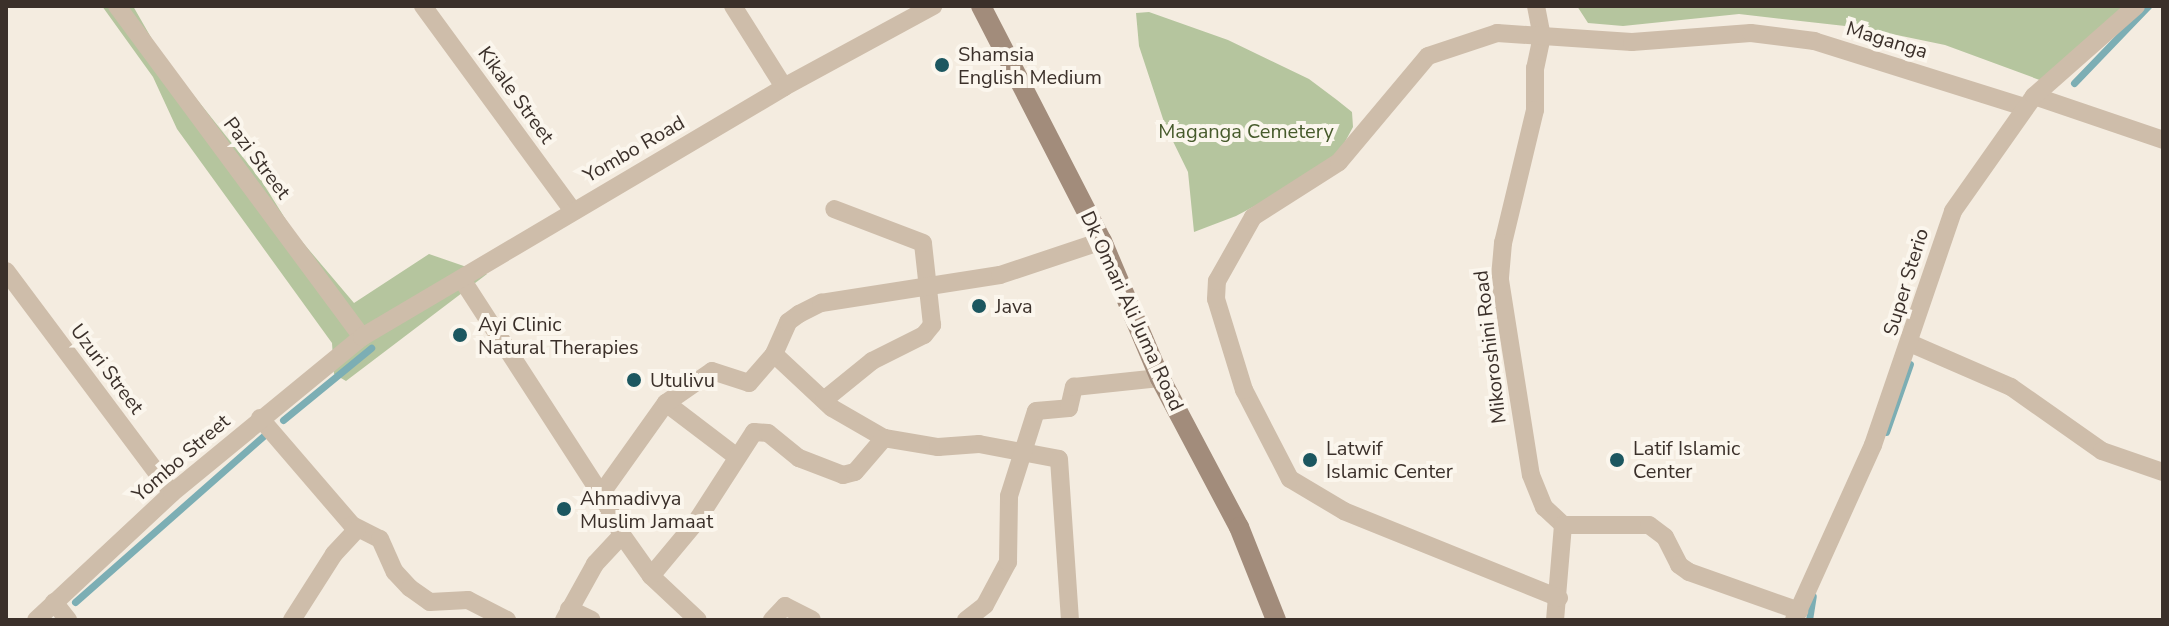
<!DOCTYPE html>
<html>
<head>
<meta charset="utf-8">
<style>
  body { margin:0 }
  #map { position:relative; width:2169px; height:626px; overflow:hidden; background:#f4ece0; font-family:"Nunito Sans",sans-serif }
  div>[style] { position:absolute }
  [style*='--x'] { left:calc(var(--x)*1px); top:calc(var(--y)*1px); width:calc(var(--w)*1px); rotate:calc(var(--a)*1deg) }
  .green>* { inset:0; background:#b5c59e }
  .stream>* { height:7px; margin:-3.5px; padding:0 3.5px; transform-origin:3.5px; border-radius:3.5px; background:#7caeb4 }
  .street>* { height:18px; margin:-9px; padding:0 9px; transform-origin:9px; border-radius:9px; background:#cebdaa }
  .secondary>* { height:20px; margin:-10px; padding:0 10px; transform-origin:10px; border-radius:10px; background:#a28c7b }
  .dots>* { width:22px; height:22px; translate:-50% -50%; box-sizing:border-box; border:4px solid #fbf6ed; border-radius:50% }
  span { translate:-50% -50%; white-space:nowrap; text-align:center; line-height:1.15; -webkit-text-stroke:8px #fbf6ed; paint-order:stroke }
  .street-label { font-size:20px; color:#3b302a }
  .poi-label { font-size:20px; color:#3b302a }
  .left { translate:0 -50%; text-align:left }
  .park-label { font-size:20px; color:#475b2c }
  .frame { position:absolute; inset:0; border:8px solid #3b302a; pointer-events:none }
</style>
</head>
<body>
<div id="map">
  <div class="green">
    <i style="clip-path:polygon(102px 6px,133px 6px,160px 53px,261px 180px,293px 231px,354px 303px,429px 254px,487px 274px,346px 381px,334px 374px,332px 343px,177px 129px,153px 77px)"></i>
    <i style="clip-path:polygon(1577px 6px,2140px 6px,2056px 86px,1945px 45px,1863px 28px,1739px 14px,1623px 26px,1588px 23px)"></i>
    <i style="clip-path:polygon(1149px 12px,1228px 40px,1309px 79px,1337px 100px,1352px 112px,1353px 127px,1333px 164px,1236px 216px,1194px 232px,1188px 172px,1165px 125px,1139px 46px,1136px 13px)"></i>
  </div>
  <div class="stream">
    <i style="--x:2074;--y:83;--w:107;--a:-46.1"></i>
    <i style="--x:283;--y:420;--w:114;--a:-39.3"></i>
    <i style="--x:1886;--y:432;--w:72;--a:-70.6"></i>
    <i style="--x:75;--y:602;--w:257;--a:-41.4"></i>
    <i style="--x:1809;--y:620;--w:24;--a:-81"></i>
  </div>
  <div class="street">
    <i style="--x:117;--y:6;--w:412;--a:53.5"></i>
    <i style="--x:423;--y:6;--w:254;--a:53.8"></i>
    <i style="--x:733;--y:6;--w:96;--a:57.8"></i>
    <i style="--x:1536;--y:6;--w:31;--a:79"></i>
    <i style="--x:1542;--y:36;--w:33;--a:102"></i>
    <i style="--x:1535;--y:68;--w:42;--a:90"></i>
    <i style="--x:1535;--y:110;--w:137;--a:103.5"></i>
    <i style="--x:1503;--y:243;--w:37;--a:95"></i>
    <i style="--x:1500;--y:280;--w:197;--a:81"></i>
    <i style="--x:1531;--y:475;--w:35;--a:68"></i>
    <i style="--x:1544;--y:507;--w:26;--a:43"></i>
    <i style="--x:1563;--y:525;--w:95;--a:94.8"></i>
    <i style="--x:2034;--y:96;--w:136;--a:18.8"></i>
    <i style="--x:6;--y:271;--w:277;--a:53.2"></i>
    <i style="--x:463;--y:281;--w:254;--a:57.1"></i>
    <i style="--x:601;--y:494;--w:46;--a:62.9"></i>
    <i style="--x:622;--y:535;--w:50;--a:54.7"></i>
    <i style="--x:651;--y:576;--w:64;--a:43.1"></i>
    <i style="--x:1912;--y:344;--w:108;--a:23.5"></i>
    <i style="--x:2011;--y:387;--w:111;--a:35.1"></i>
    <i style="--x:2102;--y:451;--w:65;--a:19"></i>
    <i style="--x:774;--y:354;--w:79;--a:43"></i>
    <i style="--x:832;--y:408;--w:60;--a:30"></i>
    <i style="--x:884;--y:438;--w:55;--a:9.5"></i>
    <i style="--x:938;--y:447;--w:41;--a:-4.2"></i>
    <i style="--x:979;--y:444;--w:81;--a:10.6"></i>
    <i style="--x:1059;--y:459;--w:161;--a:86.1"></i>
    <i style="--x:824;--y:400;--w:62;--a:-39.1"></i>
    <i style="--x:872;--y:361;--w:58;--a:-26.6"></i>
    <i style="--x:924;--y:335;--w:13;--a:-51"></i>
    <i style="--x:932;--y:325;--w:82;--a:-96.3"></i>
    <i style="--x:923;--y:243;--w:95;--a:-159.1"></i>
    <i style="--x:666;--y:403;--w:89;--a:37.3"></i>
    <i style="--x:260;--y:418;--w:141;--a:49.3"></i>
    <i style="--x:352;--y:525;--w:31;--a:27"></i>
    <i style="--x:380;--y:539;--w:36;--a:66"></i>
    <i style="--x:395;--y:572;--w:22;--a:47"></i>
    <i style="--x:410;--y:588;--w:24;--a:35"></i>
    <i style="--x:430;--y:602;--w:38;--a:-3"></i>
    <i style="--x:468;--y:600;--w:44;--a:27.1"></i>
    <i style="--x:601;--y:494;--w:112;--a:-54.5"></i>
    <i style="--x:666;--y:403;--w:56;--a:-34.8"></i>
    <i style="--x:712;--y:371;--w:39;--a:18"></i>
    <i style="--x:749;--y:383;--w:38;--a:-49"></i>
    <i style="--x:774;--y:354;--w:35;--a:-66"></i>
    <i style="--x:788;--y:322;--w:14;--a:-36"></i>
    <i style="--x:799;--y:314;--w:25;--a:-27"></i>
    <i style="--x:821;--y:303;--w:181;--a:-8.9"></i>
    <i style="--x:1000;--y:275;--w:108;--a:-18.4"></i>
    <i style="--x:1563;--y:525;--w:86;--a:0"></i>
    <i style="--x:1649;--y:525;--w:20;--a:37"></i>
    <i style="--x:1665;--y:537;--w:31;--a:63"></i>
    <i style="--x:1679;--y:565;--w:12;--a:35"></i>
    <i style="--x:1689;--y:572;--w:117;--a:19.5"></i>
    <i style="--x:651;--y:576;--w:70;--a:-50.2"></i>
    <i style="--x:696;--y:522;--w:107;--a:-57.2"></i>
    <i style="--x:754;--y:432;--w:14;--a:4"></i>
    <i style="--x:768;--y:433;--w:40;--a:39"></i>
    <i style="--x:799;--y:458;--w:47;--a:21.1"></i>
    <i style="--x:843;--y:475;--w:12;--a:-14"></i>
    <i style="--x:855;--y:472;--w:45;--a:-49.5"></i>
    <i style="--x:1559;--y:598;--w:232;--a:-158"></i>
    <i style="--x:1344;--y:511;--w:63;--a:-149.3"></i>
    <i style="--x:1290;--y:479;--w:100;--a:-117.3"></i>
    <i style="--x:1244;--y:390;--w:95;--a:-107.1"></i>
    <i style="--x:1216;--y:299;--w:18;--a:-87"></i>
    <i style="--x:1217;--y:281;--w:73;--a:-60.6"></i>
    <i style="--x:1253;--y:217;--w:102;--a:-32.6"></i>
    <i style="--x:1339;--y:162;--w:138;--a:-50"></i>
    <i style="--x:1428;--y:56;--w:73;--a:-18.4"></i>
    <i style="--x:1497;--y:33;--w:135;--a:3.8"></i>
    <i style="--x:1632;--y:42;--w:119;--a:-4.3"></i>
    <i style="--x:1751;--y:33;--w:64;--a:7.2"></i>
    <i style="--x:1814;--y:41;--w:220;--a:17.4"></i>
    <i style="--x:54;--y:602;--w:23;--a:52"></i>
    <i style="--x:569;--y:609;--w:25;--a:26"></i>
    <i style="--x:36;--y:620;--w:186;--a:-43"></i>
    <i style="--x:172;--y:493;--w:246;--a:-39.4"></i>
    <i style="--x:362;--y:337;--w:490;--a:-30.6"></i>
    <i style="--x:784;--y:87;--w:170;--a:-28.5"></i>
    <i style="--x:292;--y:620;--w:78;--a:-57.5"></i>
    <i style="--x:334;--y:554;--w:34;--a:-47"></i>
    <i style="--x:564;--y:620;--w:64;--a:-61"></i>
    <i style="--x:595;--y:564;--w:40;--a:-47"></i>
    <i style="--x:772;--y:620;--w:19;--a:-47"></i>
    <i style="--x:785;--y:606;--w:30;--a:27"></i>
    <i style="--x:966;--y:620;--w:24;--a:-38"></i>
    <i style="--x:985;--y:605;--w:49;--a:-61.9"></i>
    <i style="--x:1008;--y:562;--w:66;--a:-89.1"></i>
    <i style="--x:1009;--y:496;--w:89;--a:-72.4"></i>
    <i style="--x:1036;--y:411;--w:33;--a:-5"></i>
    <i style="--x:1069;--y:408;--w:22;--a:-77"></i>
    <i style="--x:1074;--y:387;--w:86;--a:-6"></i>
    <i style="--x:1794;--y:620;--w:192;--a:-65.7"></i>
    <i style="--x:1873;--y:445;--w:247;--a:-71.1"></i>
    <i style="--x:1953;--y:211;--w:141;--a:-54.8"></i>
    <i style="--x:2034;--y:96;--w:136;--a:-41.4"></i>
  </div>
  <div class="secondary">
    <i style="--x:981;--y:6;--w:264;--a:62.8"></i>
    <i style="--x:1102;--y:241;--w:149;--a:67.1"></i>
    <i style="--x:1160;--y:378;--w:169;--a:62.1"></i>
    <i style="--x:1239;--y:527;--w:100;--a:68.3"></i>
  </div>
  <div class="dots">
    <i style="left:942px;top:65px;background:#1c5760"></i>
    <i style="left:979px;top:306px;background:#1c5760"></i>
    <i style="left:460px;top:335px;background:#1c5760"></i>
    <i style="left:634px;top:380px;background:#1c5760"></i>
    <i style="left:1310px;top:460px;background:#1c5760"></i>
    <i style="left:1617px;top:460px;background:#1c5760"></i>
    <i style="left:564px;top:509px;background:#1c5760"></i>
  </div>
  <div class="street-label">
    <span style="left:1887px;top:40px;rotate:17deg">Maganga</span>
    <span style="left:516px;top:95px;rotate:54deg">Kikale Street</span>
    <span style="left:634px;top:149px;rotate:-30deg">Yombo Road</span>
    <span style="left:257px;top:158px;rotate:53deg">Pazi Street</span>
    <span style="left:1906px;top:282px;rotate:-73deg">Super Sterio</span>
    <span style="left:1132px;top:311px;rotate:65deg">Dk Omari Ali Juma Road</span>
    <span style="left:1490px;top:347px;rotate:-97deg">Mikoroshini Road</span>
    <span style="left:107px;top:369px;rotate:53deg">Uzuri Street</span>
    <span style="left:181px;top:458px;rotate:-41deg">Yombo Street</span>
  </div>
  <div class="poi-label">
    <span class="left" style="left:958px;top:66px">Shamsia<br>English Medium</span>
    <span class="left" style="left:995px;top:306px">Java</span>
    <span class="left" style="left:478px;top:336px">Ayi Clinic<br>Natural Therapies</span>
    <span class="left" style="left:650px;top:380px">Utulivu</span>
    <span class="left" style="left:1326px;top:460px">Latwif<br>Islamic Center</span>
    <span class="left" style="left:1633px;top:460px">Latif Islamic<br>Center</span>
    <span class="left" style="left:580px;top:510px">Ahmadivya<br>Muslim Jamaat</span>
  </div>
  <div class="park-label">
    <span style="left:1246px;top:131px">Maganga Cemetery</span>
  </div>
  <div class="frame"></div>
</div>
</body>
</html>
